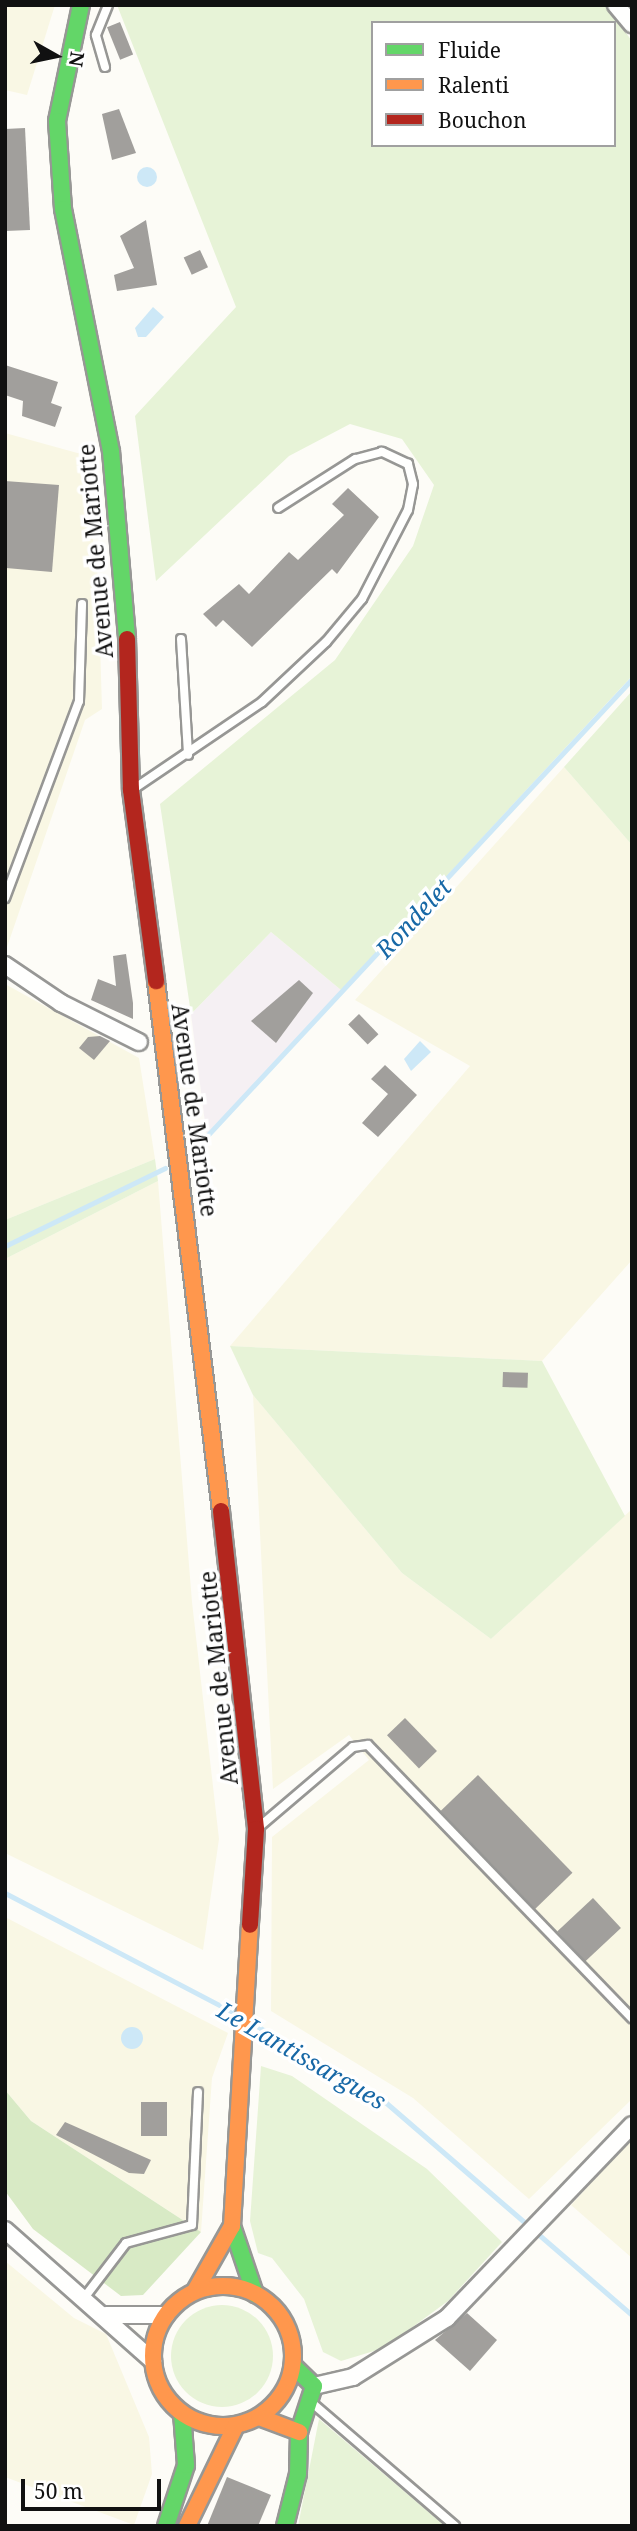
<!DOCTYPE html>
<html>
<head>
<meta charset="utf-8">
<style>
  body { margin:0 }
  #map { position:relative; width:637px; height:2531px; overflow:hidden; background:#fdfcf7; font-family:"Noto Serif",serif }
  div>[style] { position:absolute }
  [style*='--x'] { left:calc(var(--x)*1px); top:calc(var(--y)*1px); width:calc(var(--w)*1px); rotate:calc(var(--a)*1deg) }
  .industrial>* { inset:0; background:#f5f0f3 }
  .farmland>* { inset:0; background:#f9f7e4 }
  .green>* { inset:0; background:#e7f3d7 }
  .round { border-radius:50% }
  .forest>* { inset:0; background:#d8eac5 }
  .water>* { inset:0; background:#cde8f7 }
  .stream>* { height:5px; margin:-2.5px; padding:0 2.5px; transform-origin:2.5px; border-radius:2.5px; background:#cde8f7 }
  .building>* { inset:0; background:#a19f9c; transform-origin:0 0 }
  .roads { filter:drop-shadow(2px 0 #979795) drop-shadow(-2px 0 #979795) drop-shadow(0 2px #979795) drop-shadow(0 -2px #979795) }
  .lane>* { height:8px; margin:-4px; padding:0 4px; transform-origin:4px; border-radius:4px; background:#fffffe }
  .street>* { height:16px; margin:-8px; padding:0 8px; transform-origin:8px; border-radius:8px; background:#fffffe }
  .fast>* { height:16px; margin:-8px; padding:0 8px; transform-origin:8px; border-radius:8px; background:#63d668 }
  .slow>* { height:16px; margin:-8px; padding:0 8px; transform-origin:8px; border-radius:8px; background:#ff974d }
  .slow>.ring { margin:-8px; padding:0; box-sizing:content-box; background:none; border:16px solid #ff974d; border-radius:50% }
  .jam>* { height:16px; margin:-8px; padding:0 8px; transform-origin:8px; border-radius:8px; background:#b3261e }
  span { translate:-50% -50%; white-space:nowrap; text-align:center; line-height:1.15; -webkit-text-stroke:7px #fff; paint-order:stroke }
  .street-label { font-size:23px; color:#111 }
  .water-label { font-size:24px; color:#1768a6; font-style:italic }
  .frame { position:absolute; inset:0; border:7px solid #111; pointer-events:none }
  .legend { position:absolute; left:371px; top:21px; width:245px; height:126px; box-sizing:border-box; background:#fff; border:2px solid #a0a0a0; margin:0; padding:9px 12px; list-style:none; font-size:21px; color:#111 }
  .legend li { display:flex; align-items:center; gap:14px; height:35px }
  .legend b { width:35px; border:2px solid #a0a0a0 }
  .north { position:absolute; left:21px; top:21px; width:70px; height:70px; -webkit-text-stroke:5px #fff; paint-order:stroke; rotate:99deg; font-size:19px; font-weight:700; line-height:28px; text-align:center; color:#111 }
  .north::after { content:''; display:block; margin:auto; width:24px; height:32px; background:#111; clip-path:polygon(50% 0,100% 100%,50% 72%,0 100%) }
  .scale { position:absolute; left:21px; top:2479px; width:140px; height:32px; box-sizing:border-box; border:4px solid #111; border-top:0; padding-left:9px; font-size:21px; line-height:24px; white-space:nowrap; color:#111; -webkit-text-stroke:5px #fff; paint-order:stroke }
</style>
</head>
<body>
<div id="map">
  <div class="industrial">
    <i style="clip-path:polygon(271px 932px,341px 990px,207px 1138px,191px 1014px)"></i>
  </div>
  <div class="farmland">
    <i style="clip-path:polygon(5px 5px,55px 5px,27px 95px,5px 90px)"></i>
    <i style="clip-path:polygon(5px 433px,81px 454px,98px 577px,102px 709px,85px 720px,6px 950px)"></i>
    <i style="clip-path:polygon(564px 767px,632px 845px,632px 1260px,542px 1361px,230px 1346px,470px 1066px,355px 1000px)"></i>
    <i style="clip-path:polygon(5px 984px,139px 1058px,155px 1159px,5px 1220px)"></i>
    <i style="clip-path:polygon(158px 1181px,192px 1602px,219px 1839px,203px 1950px,5px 1853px,5px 1259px)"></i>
    <i style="clip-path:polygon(253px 1395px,402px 1573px,491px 1639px,632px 1509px,632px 2099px,529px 2199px,413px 2098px,271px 2011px,272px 1837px,369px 1760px,349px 1735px,273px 1789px)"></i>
    <i style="clip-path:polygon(5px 1917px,228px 2033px,212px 2078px,201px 2232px,31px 2121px,5px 2090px)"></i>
    <i style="clip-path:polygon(632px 2138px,632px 2258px,571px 2205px)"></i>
    <i style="clip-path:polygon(5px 2261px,74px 2318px,106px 2334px,149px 2437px,152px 2474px,134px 2525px,5px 2477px)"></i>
  </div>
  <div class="green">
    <i style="clip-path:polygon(evenodd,117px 5px,605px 5px,632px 41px,632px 676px,341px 990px,271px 932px,191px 1014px,160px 804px,335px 660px,413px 546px,434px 485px,402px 439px,350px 424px,289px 456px,156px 581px,135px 416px,236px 307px,117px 5px,373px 23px,614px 23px,614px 145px,373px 145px,373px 23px)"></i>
    <i style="clip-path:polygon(632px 691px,632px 845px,564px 767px)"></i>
    <i style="clip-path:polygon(155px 1159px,158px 1181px,5px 1259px,5px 1220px)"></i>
    <i style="clip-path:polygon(230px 1346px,542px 1361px,625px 1516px,491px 1639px,402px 1573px,253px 1395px)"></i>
    <i style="clip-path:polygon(261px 2066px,292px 2076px,427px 2169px,502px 2242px,448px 2301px,384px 2348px,341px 2361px,323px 2352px,304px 2299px,272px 2258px,258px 2253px,250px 2221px)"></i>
    <i class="round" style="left:171px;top:2305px;width:102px;height:102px"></i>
    <i style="clip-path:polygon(319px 2419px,445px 2526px,298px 2526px)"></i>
  </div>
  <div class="forest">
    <i style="clip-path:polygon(5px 2090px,31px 2121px,201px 2232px,143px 2295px,121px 2296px,33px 2229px,5px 2191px)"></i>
  </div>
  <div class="water">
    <i class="round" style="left:137px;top:167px;width:20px;height:20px"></i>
    <i style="clip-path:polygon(153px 307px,164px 317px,146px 337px,138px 337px,135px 328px)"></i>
    <i style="clip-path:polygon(420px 1041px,431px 1052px,411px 1071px,404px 1059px)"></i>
    <i class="round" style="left:121px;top:2027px;width:22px;height:22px"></i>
  </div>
  <div class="stream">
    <i style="--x:191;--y:1153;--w:647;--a:-47.07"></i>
    <i style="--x:5;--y:1246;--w:178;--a:-26"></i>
    <i style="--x:5;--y:1893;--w:263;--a:27.6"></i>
    <i style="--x:250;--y:2022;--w:156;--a:30.5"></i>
    <i style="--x:384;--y:2101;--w:328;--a:40.8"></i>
  </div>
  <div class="building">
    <i style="left:120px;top:22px;width:35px;height:14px;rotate:68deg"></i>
    <i style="clip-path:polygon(119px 109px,136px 153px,112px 160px,102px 114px)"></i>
    <i style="clip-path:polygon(25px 128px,30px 230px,5px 231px,5px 129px)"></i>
    <i style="clip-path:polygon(146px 220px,157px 285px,117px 291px,114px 275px,134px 268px,120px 236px)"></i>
    <i style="left:200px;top:250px;width:19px;height:18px;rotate:65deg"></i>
    <i style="clip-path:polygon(5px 365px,58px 382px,51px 403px,62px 407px,55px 427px,22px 416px,23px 401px,5px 395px)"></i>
    <i style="clip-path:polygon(5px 481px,59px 485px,52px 572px,6px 568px)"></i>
    <i style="clip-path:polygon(348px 488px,379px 517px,337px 574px,332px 569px,252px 647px,223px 620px,216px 627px,203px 614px,239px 584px,249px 594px,289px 552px,298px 560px,344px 515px,332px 504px)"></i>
    <i style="clip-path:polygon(126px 954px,133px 1003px,133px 1019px,91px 1000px,98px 979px,116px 986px,113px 956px)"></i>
    <i style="clip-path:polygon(299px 980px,313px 993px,276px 1043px,251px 1021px)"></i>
    <i style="left:359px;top:1014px;width:28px;height:15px;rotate:46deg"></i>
    <i style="clip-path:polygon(100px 1036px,110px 1041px,94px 1060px,79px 1048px,88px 1037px)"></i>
    <i style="clip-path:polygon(385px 1065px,417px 1095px,378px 1137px,362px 1123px,388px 1094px,371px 1079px)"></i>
    <i style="left:503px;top:1372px;width:25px;height:15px;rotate:2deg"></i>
    <i style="left:405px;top:1718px;width:46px;height:25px;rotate:46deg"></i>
    <i style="left:478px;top:1775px;width:136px;height:52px;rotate:46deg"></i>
    <i style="left:593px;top:1898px;width:41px;height:49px;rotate:47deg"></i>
    <i style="left:141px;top:2102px;width:26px;height:34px"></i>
    <i style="clip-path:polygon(65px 2122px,151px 2160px,144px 2174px,129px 2173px,56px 2135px)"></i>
    <i style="clip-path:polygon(467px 2313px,497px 2340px,470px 2371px,435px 2340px)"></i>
    <i style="clip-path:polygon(227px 2477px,271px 2495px,258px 2526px,207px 2526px)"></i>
  </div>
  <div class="roads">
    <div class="lane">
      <i style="--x:105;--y:67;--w:33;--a:-106"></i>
      <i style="--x:96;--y:35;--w:32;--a:-68"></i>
      <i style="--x:181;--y:639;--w:116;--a:86.5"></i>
      <i style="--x:135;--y:788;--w:153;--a:-34.1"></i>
      <i style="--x:262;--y:702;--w:88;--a:-43.2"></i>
      <i style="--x:326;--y:642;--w:56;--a:-50.1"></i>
      <i style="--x:362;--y:599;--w:100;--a:-62.7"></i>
      <i style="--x:408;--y:510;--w:26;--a:-79"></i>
      <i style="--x:413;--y:484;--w:21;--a:-104"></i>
      <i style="--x:408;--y:464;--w:29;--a:-155"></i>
      <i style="--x:382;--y:452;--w:28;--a:165"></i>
      <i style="--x:355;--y:459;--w:91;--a:147.5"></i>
      <i style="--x:5;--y:898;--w:210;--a:-69.4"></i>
      <i style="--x:79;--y:701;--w:97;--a:-88.2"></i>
      <i style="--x:259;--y:1827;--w:123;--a:-40.4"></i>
      <i style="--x:353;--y:1747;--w:15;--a:-8"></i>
      <i style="--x:368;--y:1745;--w:380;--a:46"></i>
      <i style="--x:84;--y:2298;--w:69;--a:-52.6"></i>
      <i style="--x:126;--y:2243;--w:68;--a:-15.3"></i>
      <i style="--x:192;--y:2225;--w:133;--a:-87.4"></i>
      <i style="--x:311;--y:2402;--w:190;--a:40.7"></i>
    </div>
    <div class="street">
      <i style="--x:616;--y:5;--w:25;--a:50"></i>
      <i style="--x:5;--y:965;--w:68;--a:34.2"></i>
      <i style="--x:61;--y:1003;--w:87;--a:26.6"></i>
      <i style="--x:5;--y:2230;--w:198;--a:41.5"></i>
      <i style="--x:106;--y:2315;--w:60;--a:0"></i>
      <i style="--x:314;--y:2386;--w:40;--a:-13"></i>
      <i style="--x:353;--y:2377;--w:111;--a:-32.1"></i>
      <i style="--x:447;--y:2318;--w:267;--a:-46.2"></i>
    </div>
    <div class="fast">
      <i style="--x:81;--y:5;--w:118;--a:101.7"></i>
      <i style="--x:57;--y:121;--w:88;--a:86.1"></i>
      <i style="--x:63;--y:209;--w:247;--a:78.8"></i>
      <i style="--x:111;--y:451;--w:189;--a:85.1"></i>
      <i style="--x:232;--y:2226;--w:72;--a:71.3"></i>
      <i style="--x:166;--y:2526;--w:64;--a:-71.8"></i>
      <i style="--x:186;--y:2465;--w:52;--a:-94.4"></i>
      <i style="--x:285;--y:2526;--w:54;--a:-76"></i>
      <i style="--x:298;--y:2474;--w:42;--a:-88.6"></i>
      <i style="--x:299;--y:2432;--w:48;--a:-71.9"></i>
      <i style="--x:314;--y:2386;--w:29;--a:-136"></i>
    </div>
    <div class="slow">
      <i style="--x:156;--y:981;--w:534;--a:83.01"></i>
      <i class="ring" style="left:153px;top:2286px;width:124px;height:124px"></i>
      <i style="--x:195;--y:2291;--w:75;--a:-60.4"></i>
      <i style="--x:232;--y:2226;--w:302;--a:-86.6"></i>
      <i style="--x:259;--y:2417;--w:43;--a:20.6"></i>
      <i style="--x:187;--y:2526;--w:112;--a:-64.1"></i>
    </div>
    <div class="jam">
      <i style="--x:127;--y:639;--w:151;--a:88.5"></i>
      <i style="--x:131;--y:790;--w:193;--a:82.5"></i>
      <i style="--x:221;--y:1511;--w:320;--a:83.7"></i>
      <i style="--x:256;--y:1829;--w:96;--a:93.6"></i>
    </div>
  </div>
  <div class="street-label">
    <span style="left:95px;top:551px;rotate:-95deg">Avenue de Mariotte</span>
    <span style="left:195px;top:1110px;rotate:82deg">Avenue de Mariotte</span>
    <span style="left:218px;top:1678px;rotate:-96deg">Avenue de Mariotte</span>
  </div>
  <div class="water-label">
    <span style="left:413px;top:918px;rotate:-47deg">Rondelet</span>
    <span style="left:302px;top:2055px;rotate:30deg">Le Lantissargues</span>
  </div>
  <div class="frame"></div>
  <ul class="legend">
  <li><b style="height:9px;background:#63d668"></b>Fluide</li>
  <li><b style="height:9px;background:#ff974d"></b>Ralenti</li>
  <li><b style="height:9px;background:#b3261e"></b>Bouchon</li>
  </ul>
  <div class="north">N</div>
  <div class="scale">50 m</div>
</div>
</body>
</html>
